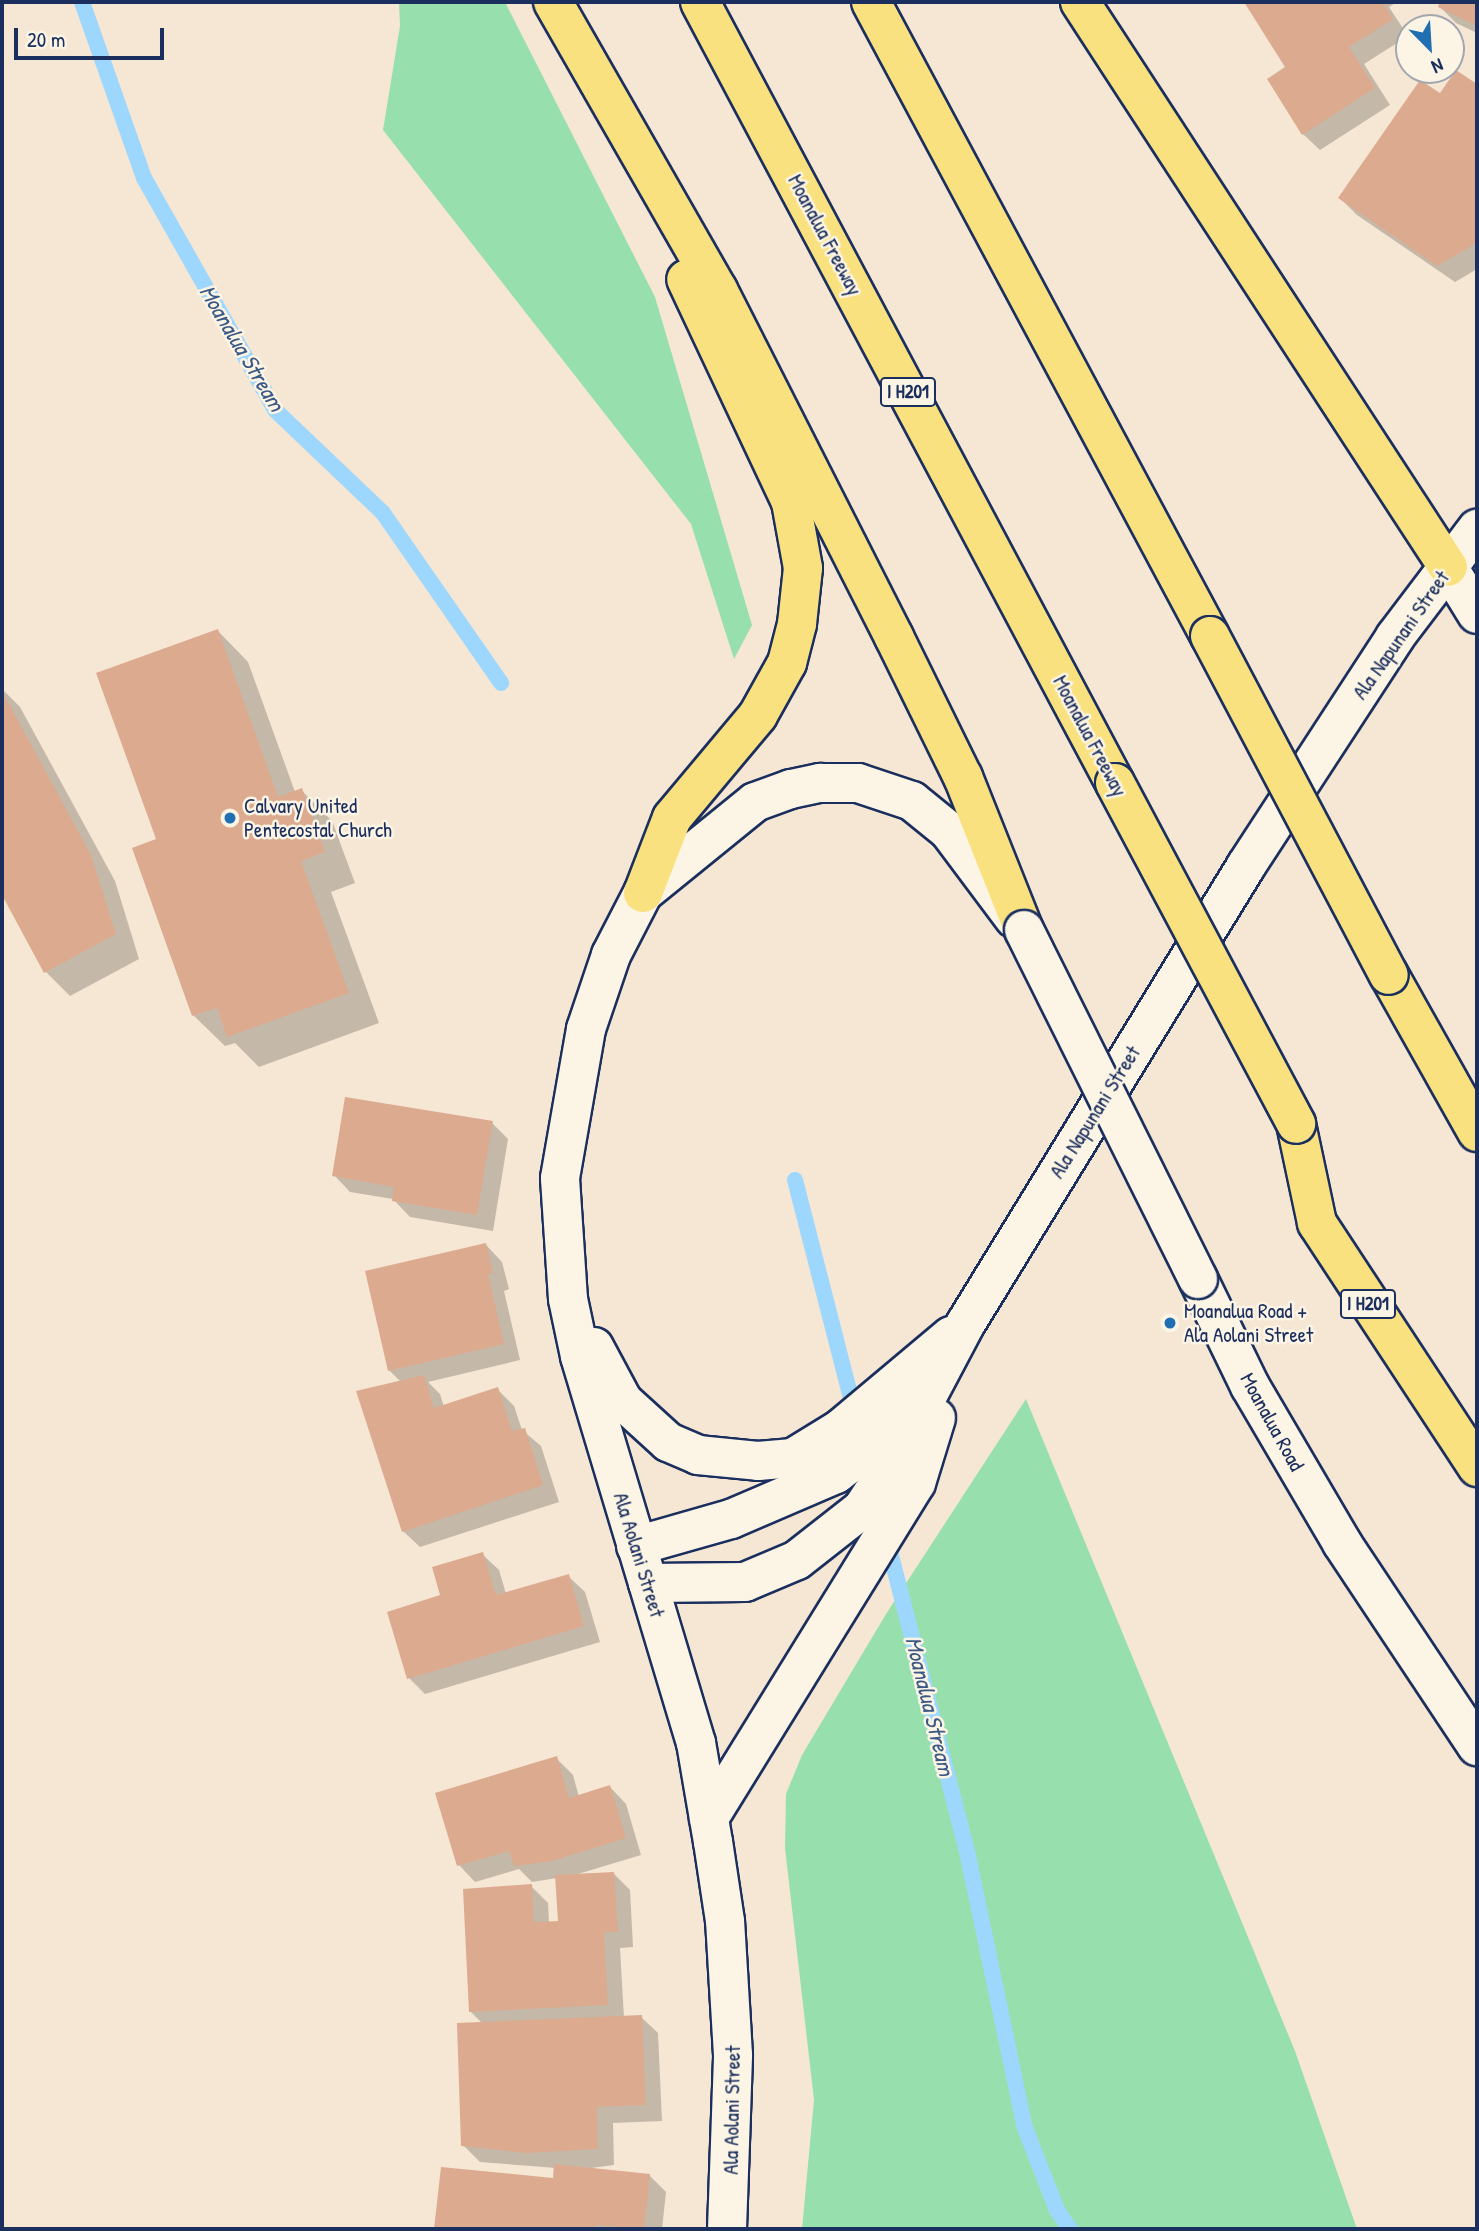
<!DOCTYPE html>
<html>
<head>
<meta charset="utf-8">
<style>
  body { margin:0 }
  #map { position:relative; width:1479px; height:2231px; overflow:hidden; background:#f6e6d4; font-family:"Patrick Hand",sans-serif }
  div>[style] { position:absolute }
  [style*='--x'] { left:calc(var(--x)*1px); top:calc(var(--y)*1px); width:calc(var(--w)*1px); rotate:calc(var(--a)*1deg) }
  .green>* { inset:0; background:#97e0ae }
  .shadow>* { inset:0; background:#0003 }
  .stream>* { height:16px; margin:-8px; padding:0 8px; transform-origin:8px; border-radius:8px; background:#9dd7fd }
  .building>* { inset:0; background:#dcab8f }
  .roads { filter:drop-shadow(2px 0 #1b2f5e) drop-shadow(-2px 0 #1b2f5e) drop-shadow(0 2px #1b2f5e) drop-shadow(0 -2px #1b2f5e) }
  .tertiary>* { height:38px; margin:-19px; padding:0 19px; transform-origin:19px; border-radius:19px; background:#fcf5e5 }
  .motorway>* { height:38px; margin:-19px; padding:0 19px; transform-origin:19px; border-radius:19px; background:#fae180 }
  .bridges { filter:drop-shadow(2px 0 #1b2f5e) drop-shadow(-2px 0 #1b2f5e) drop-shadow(0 2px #1b2f5e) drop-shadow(0 -2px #1b2f5e) }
  .tertiary-bridge>* { height:38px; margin:-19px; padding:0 19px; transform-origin:19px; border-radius:19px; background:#fcf5e5 }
  .motorway-bridge>* { height:38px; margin:-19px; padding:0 19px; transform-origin:19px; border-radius:19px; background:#fae180 }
  .dots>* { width:19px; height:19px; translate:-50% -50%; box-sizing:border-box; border:4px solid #fcf5e5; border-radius:50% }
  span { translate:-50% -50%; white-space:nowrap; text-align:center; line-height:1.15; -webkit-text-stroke:5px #fcf5e5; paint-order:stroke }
  .shield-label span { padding:2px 5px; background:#fcf5e5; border:2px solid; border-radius:5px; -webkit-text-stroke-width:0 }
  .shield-label { font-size:19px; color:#1b2f5e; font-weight:700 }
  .street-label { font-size:21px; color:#1b2f5e }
  .poi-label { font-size:21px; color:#1b2f5e }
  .left { translate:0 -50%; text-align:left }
  .water-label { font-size:23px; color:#3c5986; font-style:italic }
  .frame { position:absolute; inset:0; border:4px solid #1b2f5e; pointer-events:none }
  .north { position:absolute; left:1395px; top:14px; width:70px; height:70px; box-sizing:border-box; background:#fcf5e5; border:2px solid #a2a6af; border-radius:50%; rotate:156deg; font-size:19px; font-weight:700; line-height:28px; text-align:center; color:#1b2f5e }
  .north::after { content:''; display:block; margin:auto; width:24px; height:32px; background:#1f6fb2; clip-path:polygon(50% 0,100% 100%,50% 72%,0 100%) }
  .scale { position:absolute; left:14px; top:28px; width:150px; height:32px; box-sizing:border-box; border:4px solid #1b2f5e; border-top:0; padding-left:9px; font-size:21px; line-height:24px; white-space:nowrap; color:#1b2f5e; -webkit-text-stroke:5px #fcf5e5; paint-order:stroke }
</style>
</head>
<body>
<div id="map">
  <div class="green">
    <i style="clip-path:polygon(399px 2px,505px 2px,655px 297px,752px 625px,734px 659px,691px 524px,383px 130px,400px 26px)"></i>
    <i style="clip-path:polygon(1026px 1399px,1295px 2051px,1357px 2229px,802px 2229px,814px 2100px,785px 1848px,786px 1794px,802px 1755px,886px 1614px)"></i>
  </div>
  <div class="shadow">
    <i style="clip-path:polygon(1246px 2px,1397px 2px,1389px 7px,1408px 36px,1364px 64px,1390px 105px,1320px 150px,1303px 134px,1287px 68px)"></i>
    <i style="clip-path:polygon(1442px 2px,1477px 2px,1477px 33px,1456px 23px,1440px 7px)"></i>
    <i style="clip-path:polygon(1456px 72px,1477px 86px,1477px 269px,1455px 282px,1357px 215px,1340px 198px,1440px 96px)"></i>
    <i style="clip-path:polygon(218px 631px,248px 662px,295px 792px,301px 790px,332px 821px,355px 883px,331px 892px,379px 1023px,259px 1067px,235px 1043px,225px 1046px,194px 1016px,134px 849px,158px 840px)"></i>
    <i style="clip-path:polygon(2px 689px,20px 707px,115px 881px,139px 959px,70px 996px,46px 972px,2px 892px)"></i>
    <i style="clip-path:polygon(492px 1123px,508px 1139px,493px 1231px,410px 1217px,393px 1199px,350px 1192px,334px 1175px)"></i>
    <i style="clip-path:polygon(486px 1245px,502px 1262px,509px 1289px,504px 1291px,520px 1360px,428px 1382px,440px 1394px,444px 1407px,497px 1389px,514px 1406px,522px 1430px,541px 1446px,559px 1502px,420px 1547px,403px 1531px,401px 1382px,389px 1370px)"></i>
    <i style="clip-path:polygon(482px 1554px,499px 1570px,506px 1594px,568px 1576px,585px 1592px,600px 1642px,425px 1694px,409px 1678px,443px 1596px)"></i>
    <i style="clip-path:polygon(556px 1758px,573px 1775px,579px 1797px,610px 1787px,626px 1804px,641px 1855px,578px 1874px,613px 1873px,630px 1890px,633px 1947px,620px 1948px,624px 2018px,641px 2017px,658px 2033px,662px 2121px,613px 2123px,614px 2165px,583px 2169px,649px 2175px,666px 2192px,662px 2229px,436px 2229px,442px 2169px,555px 2180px,556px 2168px,480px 2162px,463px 2145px,483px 2024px,471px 2012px,531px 1886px,548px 1903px,549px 1923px,560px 1922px,557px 1878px,532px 1882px,519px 1869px,475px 1882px,459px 1865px)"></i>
  </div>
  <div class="stream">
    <i style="--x:82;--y:2;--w:187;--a:70.6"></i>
    <i style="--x:144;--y:178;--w:266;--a:60.5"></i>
    <i style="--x:275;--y:410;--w:149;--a:43.6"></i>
    <i style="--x:383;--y:513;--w:207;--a:55.2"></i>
    <i style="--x:795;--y:1180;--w:241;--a:75.6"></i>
    <i style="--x:887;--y:1540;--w:326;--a:75.6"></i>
    <i style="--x:968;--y:1856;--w:278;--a:78.2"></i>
    <i style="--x:1025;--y:2128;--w:88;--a:68.7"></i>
    <i style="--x:1057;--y:2210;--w:23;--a:56"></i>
  </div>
  <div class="building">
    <i style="clip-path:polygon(1244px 2px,1382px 2px,1393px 19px,1349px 47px,1375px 88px,1302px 135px,1267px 79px,1285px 67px)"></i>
    <i style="clip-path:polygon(1440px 2px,1477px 2px,1477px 26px,1438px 7px)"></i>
    <i style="clip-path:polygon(1456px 70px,1477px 84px,1477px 243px,1437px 266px,1338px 198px,1420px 80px,1440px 93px)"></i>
    <i style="clip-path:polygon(218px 629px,278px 797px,302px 788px,325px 852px,301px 861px,349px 993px,227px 1037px,217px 1008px,192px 1016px,132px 848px,156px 839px,96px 673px)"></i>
    <i style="clip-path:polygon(2px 691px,91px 855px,116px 934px,44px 973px,2px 895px)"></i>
    <i style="clip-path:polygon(345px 1097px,493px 1121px,477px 1215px,392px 1201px,394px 1187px,332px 1176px)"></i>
    <i style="clip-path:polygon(486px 1243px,493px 1273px,488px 1274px,504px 1344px,388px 1371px,365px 1271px)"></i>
    <i style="clip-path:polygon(424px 1375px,434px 1408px,498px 1387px,512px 1431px,525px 1428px,543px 1485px,402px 1532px,356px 1391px)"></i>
    <i style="clip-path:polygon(483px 1552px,496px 1595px,569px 1574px,584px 1626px,407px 1679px,387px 1612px,440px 1595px,432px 1567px)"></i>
    <i style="clip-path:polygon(557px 1756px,569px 1798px,610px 1785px,626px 1838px,552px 1861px,514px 1866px,509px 1851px,457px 1866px,435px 1793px)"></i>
    <i style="clip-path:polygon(614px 1872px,618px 1932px,604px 1932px,608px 2005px,469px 2012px,463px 1889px,532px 1884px,534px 1922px,558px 1921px,555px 1875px)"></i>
    <i style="clip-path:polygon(642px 2015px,646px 2105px,597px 2107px,598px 2149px,526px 2153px,461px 2146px,457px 2023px)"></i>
    <i style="clip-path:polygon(554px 2164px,650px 2174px,644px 2229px,596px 2225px,595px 2229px,434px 2229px,441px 2167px,553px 2178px)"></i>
  </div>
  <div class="roads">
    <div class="tertiary">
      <i style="--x:1448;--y:567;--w:55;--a:58.3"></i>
      <i style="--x:1198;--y:1279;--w:119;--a:64.1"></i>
      <i style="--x:1250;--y:1386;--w:182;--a:59.6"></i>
      <i style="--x:1342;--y:1543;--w:244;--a:56.4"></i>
      <i style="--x:594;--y:1347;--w:61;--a:61.8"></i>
      <i style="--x:623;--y:1401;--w:61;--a:42.3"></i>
      <i style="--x:668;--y:1442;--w:33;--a:23"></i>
      <i style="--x:698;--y:1455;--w:60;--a:5.7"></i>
      <i style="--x:758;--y:1461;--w:35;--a:-5"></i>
      <i style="--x:793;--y:1458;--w:55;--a:-31.7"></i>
      <i style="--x:840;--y:1429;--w:145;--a:-40"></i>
      <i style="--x:636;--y:1546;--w:99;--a:-15.9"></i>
      <i style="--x:731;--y:1519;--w:114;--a:-23.2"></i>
      <i style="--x:836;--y:1474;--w:37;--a:-38"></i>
      <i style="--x:865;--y:1451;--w:66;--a:-51.7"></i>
      <i style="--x:648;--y:1583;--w:97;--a:-0.6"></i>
      <i style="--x:745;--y:1582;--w:56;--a:-22.9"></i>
      <i style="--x:797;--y:1560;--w:83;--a:-38.1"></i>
      <i style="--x:862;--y:1509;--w:53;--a:-56.6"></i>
      <i style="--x:891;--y:1465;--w:161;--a:-62.2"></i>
      <i style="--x:966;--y:1323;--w:536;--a:-58.5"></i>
      <i style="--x:1246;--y:866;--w:273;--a:-56.9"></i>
      <i style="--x:1395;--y:637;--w:136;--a:-52.8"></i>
      <i style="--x:709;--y:1818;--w:394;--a:-58.3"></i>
      <i style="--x:916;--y:1483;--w:68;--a:-72.9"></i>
      <i style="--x:727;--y:2229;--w:174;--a:-88"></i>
      <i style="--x:733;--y:2055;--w:134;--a:-93.4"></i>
      <i style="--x:725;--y:1921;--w:80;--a:-98.6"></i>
      <i style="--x:713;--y:1842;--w:100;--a:-99.7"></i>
      <i style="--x:696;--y:1743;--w:404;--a:-106.7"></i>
      <i style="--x:580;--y:1356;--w:58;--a:-101.9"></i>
      <i style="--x:568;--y:1299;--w:121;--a:-93.8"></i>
      <i style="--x:560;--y:1178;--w:151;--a:-80.1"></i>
      <i style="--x:586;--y:1029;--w:78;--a:-71.3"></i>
      <i style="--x:611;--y:955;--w:70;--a:-62.7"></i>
      <i style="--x:643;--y:893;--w:144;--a:-39.1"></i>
      <i style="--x:755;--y:802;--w:38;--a:-20"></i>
      <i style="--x:791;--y:789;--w:30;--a:-12"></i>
      <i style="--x:820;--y:783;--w:38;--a:0"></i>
      <i style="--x:858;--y:783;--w:57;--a:18.4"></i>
      <i style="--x:912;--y:801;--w:48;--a:39"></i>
      <i style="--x:949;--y:831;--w:109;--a:53.2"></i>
    </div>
    <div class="motorway">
      <i style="--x:553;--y:2;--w:332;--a:60.2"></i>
      <i style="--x:718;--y:290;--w:389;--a:63.1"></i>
      <i style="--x:894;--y:637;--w:156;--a:63.8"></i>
      <i style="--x:963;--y:777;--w:165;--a:68.3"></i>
      <i style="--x:700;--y:2;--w:884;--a:62.02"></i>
      <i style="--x:871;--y:2;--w:719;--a:61.87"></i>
      <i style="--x:1080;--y:2;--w:674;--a:56.92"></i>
      <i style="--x:643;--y:893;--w:80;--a:-68.9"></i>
      <i style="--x:672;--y:818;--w:134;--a:-50.1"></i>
      <i style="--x:758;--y:715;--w:60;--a:-60.9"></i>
      <i style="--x:787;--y:663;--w:40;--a:-75.6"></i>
      <i style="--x:797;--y:624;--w:56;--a:-83.9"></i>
      <i style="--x:803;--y:568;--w:67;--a:-100.3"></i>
      <i style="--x:791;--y:502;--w:246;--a:-115.2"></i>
      <i style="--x:1389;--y:975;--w:180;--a:60.7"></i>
      <i style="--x:1296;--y:1124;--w:101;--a:78"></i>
      <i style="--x:1317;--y:1223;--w:292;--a:56.7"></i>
    </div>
  </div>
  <div class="bridges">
    <div class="tertiary-bridge">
      <i style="--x:1024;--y:930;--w:390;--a:63.5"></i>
    </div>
    <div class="motorway-bridge">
      <i style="--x:1210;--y:636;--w:383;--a:62.2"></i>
      <i style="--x:1115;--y:783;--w:386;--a:62"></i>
    </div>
  </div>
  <div class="dots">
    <i style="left:230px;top:818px;background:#1f6fb2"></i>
    <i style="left:1170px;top:1323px;background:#1f6fb2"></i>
  </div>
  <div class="shield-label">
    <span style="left:908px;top:392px">I H201</span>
    <span style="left:1368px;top:1304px">I H201</span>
  </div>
  <div class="street-label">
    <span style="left:825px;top:235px;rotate:62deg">Moanalua Freeway</span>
    <span style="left:1401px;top:635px;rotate:-55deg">Ala Napunani Street</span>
    <span style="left:1090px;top:736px;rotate:62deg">Moanalua Freeway</span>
    <span style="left:1095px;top:1112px;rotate:-58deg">Ala Napunani Street</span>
    <span style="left:1272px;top:1422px;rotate:61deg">Moanalua Road</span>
    <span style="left:639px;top:1555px;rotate:73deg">Ala Aolani Street</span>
    <span style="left:732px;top:2110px;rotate:-89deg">Ala Aolani Street</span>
  </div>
  <div class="poi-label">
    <span class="left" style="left:244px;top:818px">Calvary United<br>Pentecostal Church</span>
    <span class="left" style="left:1184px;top:1323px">Moanalua Road +<br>Ala Aolani Street</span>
  </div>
  <div class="water-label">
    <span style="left:242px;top:348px;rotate:59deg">Moanalua Stream</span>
    <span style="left:930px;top:1706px;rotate:76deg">Moanalua Stream</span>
  </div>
  <div class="frame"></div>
  <div class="north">N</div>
  <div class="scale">20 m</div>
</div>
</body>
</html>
